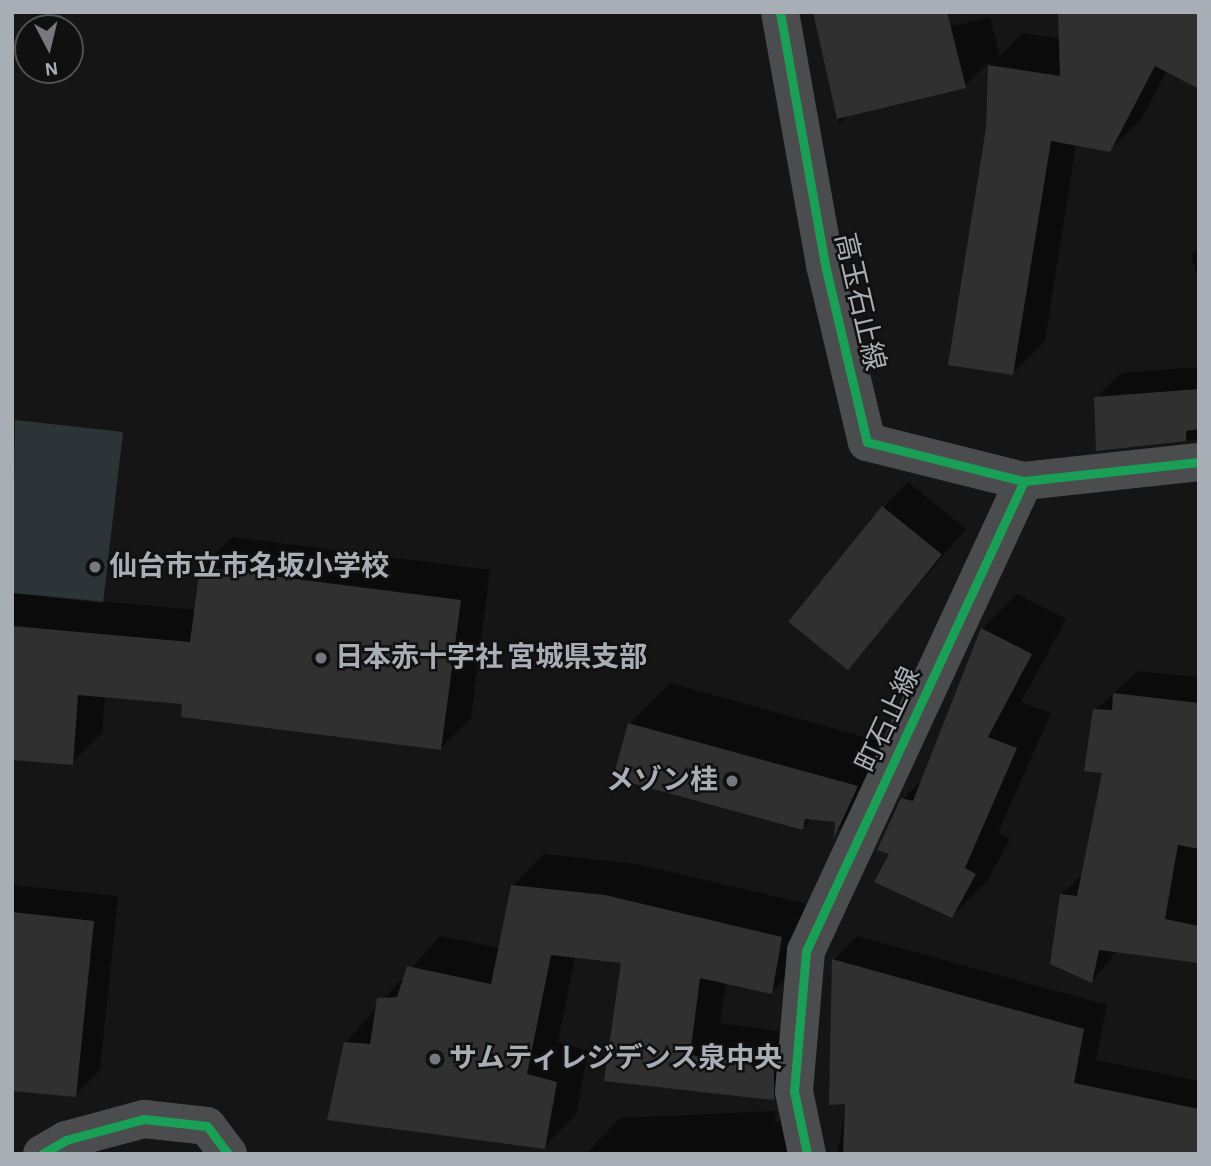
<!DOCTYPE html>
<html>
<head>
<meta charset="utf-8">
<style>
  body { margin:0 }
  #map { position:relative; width:1211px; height:1166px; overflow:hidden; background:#151516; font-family:"Alegreya Sans","Noto Sans JP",sans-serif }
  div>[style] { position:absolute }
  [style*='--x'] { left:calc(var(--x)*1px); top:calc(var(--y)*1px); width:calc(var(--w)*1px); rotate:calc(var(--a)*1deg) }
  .water>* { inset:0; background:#2c3438 }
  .shadow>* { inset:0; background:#0007 }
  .building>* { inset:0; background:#303031; transform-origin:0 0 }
  .minor>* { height:38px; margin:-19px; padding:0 19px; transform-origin:19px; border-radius:19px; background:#4a4c4e }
  .cycleway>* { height:9px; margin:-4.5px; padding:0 4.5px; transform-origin:4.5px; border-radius:4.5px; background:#1a9f57 }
  .dots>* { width:19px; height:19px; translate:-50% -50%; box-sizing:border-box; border:4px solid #101011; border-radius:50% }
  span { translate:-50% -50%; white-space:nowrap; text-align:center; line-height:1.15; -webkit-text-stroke:5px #101011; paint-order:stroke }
  .street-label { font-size:28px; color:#a8aeb6 }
  .poi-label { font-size:28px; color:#a8aeb6; font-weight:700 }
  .left { translate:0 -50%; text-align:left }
  .right { translate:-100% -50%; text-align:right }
  .frame { position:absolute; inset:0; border:14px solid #a8aeb6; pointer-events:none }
  .north { position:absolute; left:14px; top:14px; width:70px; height:70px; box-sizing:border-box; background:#101011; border:2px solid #4d4f53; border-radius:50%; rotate:173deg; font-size:19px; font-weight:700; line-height:28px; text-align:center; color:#a8aeb6 }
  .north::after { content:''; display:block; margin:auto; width:24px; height:32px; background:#75787e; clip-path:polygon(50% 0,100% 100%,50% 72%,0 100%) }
</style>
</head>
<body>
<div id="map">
  <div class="water">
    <i style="clip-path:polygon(15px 420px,123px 432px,103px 603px,12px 593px)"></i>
  </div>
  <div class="shadow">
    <i style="clip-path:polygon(814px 12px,916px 35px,990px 17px,1000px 56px,1022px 33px,1061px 39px,1060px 12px,1167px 70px,1142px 118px,1110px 150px,1076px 144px,1045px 341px,1013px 373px,988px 128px,990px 61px,965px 86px,849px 114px,839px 124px)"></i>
    <i style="clip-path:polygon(1199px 247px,1199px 282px,1191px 255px)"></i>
    <i style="clip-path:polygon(1199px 367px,1199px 439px,1098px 449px,1096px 398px,1121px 373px)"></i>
    <i style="clip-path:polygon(908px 482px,966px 529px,847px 668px,883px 508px)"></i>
    <i style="clip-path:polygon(232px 537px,490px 570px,471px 718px,440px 749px,184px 702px,105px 695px,102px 733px,72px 763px,12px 759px,12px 593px,196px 610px,202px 567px)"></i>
    <i style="clip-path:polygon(1017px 594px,1066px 619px,1021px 702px,1051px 713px,998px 833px,1010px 839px,987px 881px,952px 916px,891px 853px,903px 799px,923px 778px,982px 629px)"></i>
    <i style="clip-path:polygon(1138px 671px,1199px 677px,1199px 963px,1117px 951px,1092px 981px,1061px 895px,1084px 873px,1104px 771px,1095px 710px)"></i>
    <i style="clip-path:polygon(670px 683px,897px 746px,874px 795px,836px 833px,836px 821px,813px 818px,803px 828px,629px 724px)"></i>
    <i style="clip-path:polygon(544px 854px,637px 864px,812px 905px,803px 960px,772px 992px,726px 982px,720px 1023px,805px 1035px,805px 1066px,773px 1098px,606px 1079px,623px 962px,575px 956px,558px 1042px,588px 1051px,576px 1115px,544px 1147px,345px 1043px,440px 936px,500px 948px,513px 886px)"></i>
    <i style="clip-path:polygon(12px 885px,118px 896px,100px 1070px,75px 1095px,12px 1089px)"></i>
    <i style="clip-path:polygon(857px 936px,1107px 1005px,1096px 1060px,1199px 1081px,1199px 1154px,837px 1154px,847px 1102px,834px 960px)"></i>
    <i style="clip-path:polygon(776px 1111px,774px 1122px,791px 1120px,794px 1154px,586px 1154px,620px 1118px)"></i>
  </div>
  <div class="building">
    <i style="clip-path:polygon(813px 12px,947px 12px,966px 88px,837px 119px)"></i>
    <i style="clip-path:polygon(1058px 12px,1199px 12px,1199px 89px,1155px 66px,1110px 152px,1051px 141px,1013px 375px,948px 365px,986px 128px,988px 65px,1060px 76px)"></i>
    <i style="clip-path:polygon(1199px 389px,1199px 429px,1186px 431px,1186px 441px,1096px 451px,1094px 397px)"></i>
    <i style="left:882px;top:506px;width:77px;height:149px;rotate:39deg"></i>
    <i style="clip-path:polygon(200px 567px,461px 600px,441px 750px,181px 717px,182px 704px,78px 695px,73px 765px,12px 760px,12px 626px,190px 642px)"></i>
    <i style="clip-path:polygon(981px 628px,1032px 654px,988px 737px,1017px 748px,965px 868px,976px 874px,952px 918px,874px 882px,889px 854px,877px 850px,901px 798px,913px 801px)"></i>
    <i style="clip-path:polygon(1113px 693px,1199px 703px,1199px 849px,1178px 845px,1165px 919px,1199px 926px,1199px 963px,1099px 950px,1092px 983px,1050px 964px,1060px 894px,1077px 896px,1102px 773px,1084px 771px,1093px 709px,1112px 710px)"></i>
    <i style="clip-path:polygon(628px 723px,858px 786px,834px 838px,835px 822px,805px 819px,803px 830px,613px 778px)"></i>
    <i style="clip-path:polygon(511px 885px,605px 895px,782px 937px,772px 994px,700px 978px,690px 1055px,774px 1066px,774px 1100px,604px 1081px,621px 963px,551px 955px,527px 1074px,557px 1082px,545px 1149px,327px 1120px,344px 1042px,370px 1044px,377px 998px,397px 997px,407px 966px,491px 984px)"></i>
    <i style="clip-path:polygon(12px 912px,94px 921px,76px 1097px,12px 1091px)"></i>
    <i style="clip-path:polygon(832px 959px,1084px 1029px,1074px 1083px,1199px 1109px,1199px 1154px,843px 1154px,845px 1104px,829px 1105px)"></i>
  </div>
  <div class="minor">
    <i style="--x:780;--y:12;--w:257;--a:79.9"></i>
    <i style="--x:825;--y:265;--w:182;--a:76.7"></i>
    <i style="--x:867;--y:442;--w:162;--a:14"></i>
    <i style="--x:42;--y:1154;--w:28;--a:-30"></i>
    <i style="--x:66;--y:1140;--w:81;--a:-15.1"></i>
    <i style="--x:144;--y:1119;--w:63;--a:6.3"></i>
    <i style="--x:207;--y:1126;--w:35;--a:53"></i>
    <i style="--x:807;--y:1154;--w:64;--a:-101.7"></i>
    <i style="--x:794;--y:1091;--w:141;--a:-85.1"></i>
    <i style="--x:806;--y:951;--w:518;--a:-65.12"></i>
    <i style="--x:1024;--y:481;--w:176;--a:-6.2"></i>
  </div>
  <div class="cycleway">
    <i style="--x:780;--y:12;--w:257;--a:79.9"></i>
    <i style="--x:825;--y:265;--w:182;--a:76.7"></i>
    <i style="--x:867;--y:442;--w:162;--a:14"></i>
    <i style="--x:42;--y:1154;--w:28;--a:-30"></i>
    <i style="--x:66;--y:1140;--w:81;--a:-15.1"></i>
    <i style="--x:144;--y:1119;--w:63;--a:6.3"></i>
    <i style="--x:207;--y:1126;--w:35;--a:53"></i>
    <i style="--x:807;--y:1154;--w:64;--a:-101.7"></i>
    <i style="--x:794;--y:1091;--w:141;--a:-85.1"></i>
    <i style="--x:806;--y:951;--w:518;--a:-65.12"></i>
    <i style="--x:1024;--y:481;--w:176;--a:-6.2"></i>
  </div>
  <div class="dots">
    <i style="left:95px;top:567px;background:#75787e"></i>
    <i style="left:321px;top:658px;background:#75787e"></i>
    <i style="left:732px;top:781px;background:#75787e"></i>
    <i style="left:435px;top:1059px;background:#75787e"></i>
  </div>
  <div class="street-label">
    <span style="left:859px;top:302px;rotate:77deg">高玉石止線</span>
    <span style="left:889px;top:720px;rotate:-65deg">町石止線</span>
  </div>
  <div class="poi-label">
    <span class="left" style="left:109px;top:567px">仙台市立市名坂小学校</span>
    <span class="left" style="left:335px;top:658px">日本赤十字社 宮城県支部</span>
    <span class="right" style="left:718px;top:781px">メゾン桂</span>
    <span class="left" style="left:449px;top:1059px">サムティレジデンス泉中央</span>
  </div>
  <div class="frame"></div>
  <div class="north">N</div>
</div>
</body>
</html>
